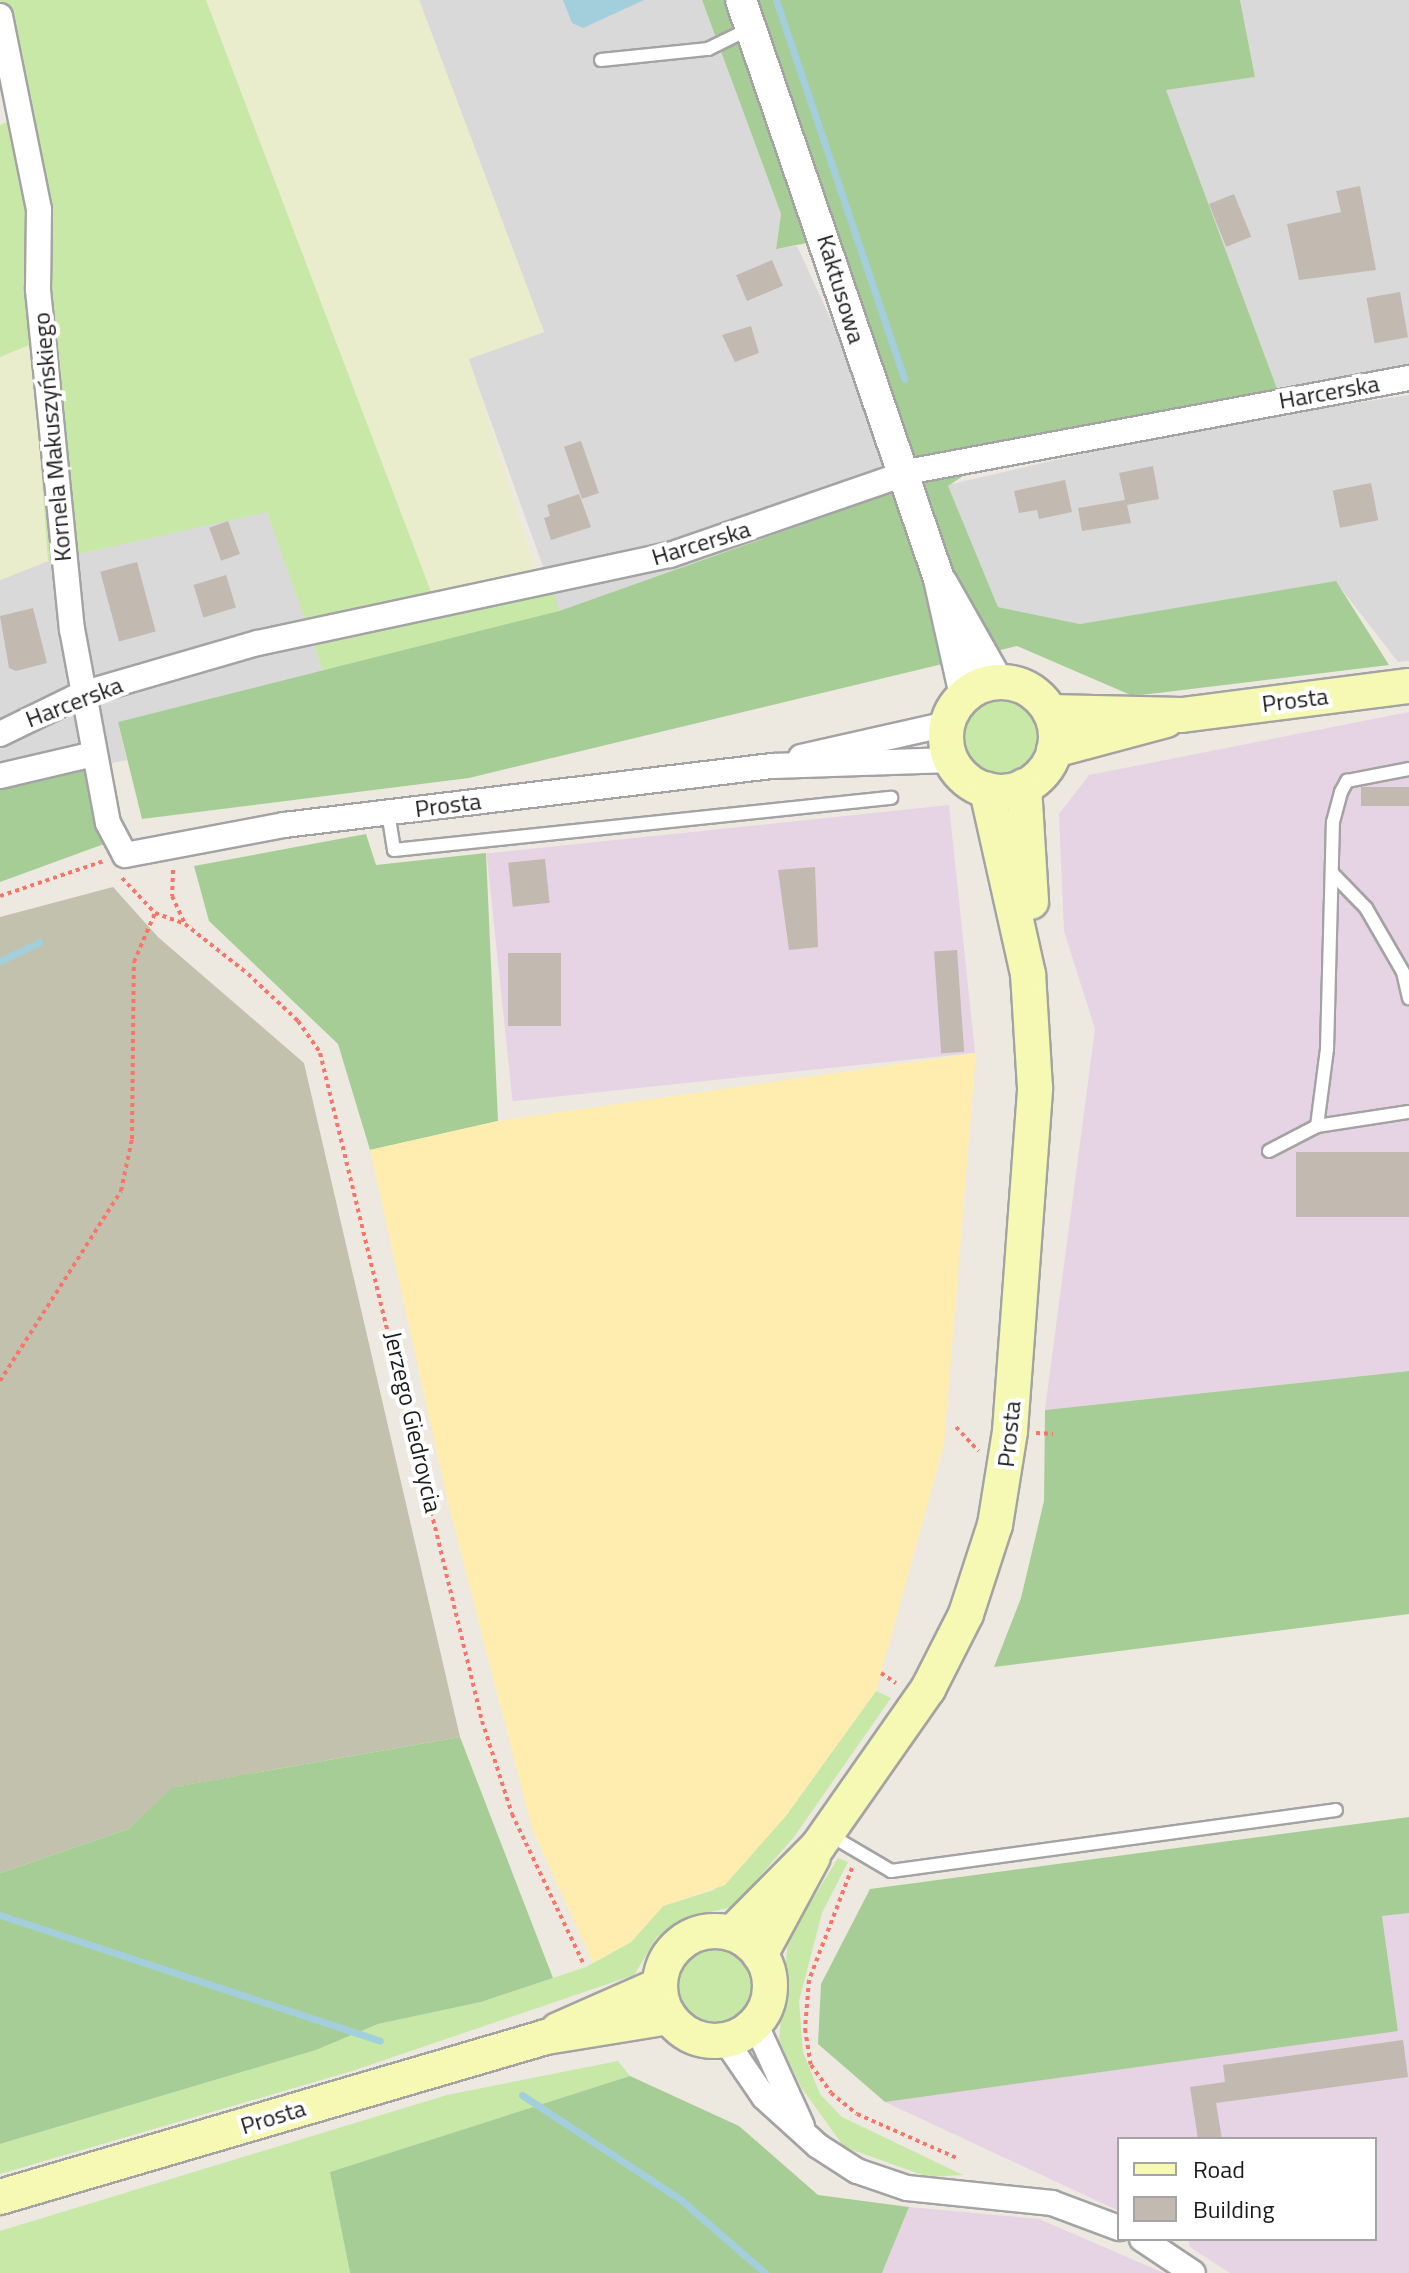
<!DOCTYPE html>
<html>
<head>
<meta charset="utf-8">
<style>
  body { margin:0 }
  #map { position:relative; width:1409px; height:2273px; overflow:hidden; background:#ede9e1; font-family:"Titillium Web",sans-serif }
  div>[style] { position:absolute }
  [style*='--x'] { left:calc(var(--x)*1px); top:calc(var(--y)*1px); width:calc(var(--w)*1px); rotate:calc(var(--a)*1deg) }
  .residential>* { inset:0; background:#dad9d9 }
  .industrial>* { inset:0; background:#e6d3e3; transform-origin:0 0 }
  .construction>* { inset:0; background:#c2c1ad }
  .farmland>* { inset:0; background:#eaedcc }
  .grass>* { inset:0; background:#c7e8a7 }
  .round { border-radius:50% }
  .forest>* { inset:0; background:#a7cd96 }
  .sand>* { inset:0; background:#feedae }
  .water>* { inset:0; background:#a2cfdb }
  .stream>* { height:7px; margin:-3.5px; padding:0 3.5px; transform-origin:3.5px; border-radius:3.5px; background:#a2cfdb }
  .building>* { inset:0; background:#c2b9b1; transform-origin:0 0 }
  .path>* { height:4px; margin-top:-2px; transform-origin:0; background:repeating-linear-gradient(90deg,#f87567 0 4px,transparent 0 8px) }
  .roads { filter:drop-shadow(2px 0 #a3a3a3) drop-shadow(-2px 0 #a3a3a3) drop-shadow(0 2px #a3a3a3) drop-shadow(0 -2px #a3a3a3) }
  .service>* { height:12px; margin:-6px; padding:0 6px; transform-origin:6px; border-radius:6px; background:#fff }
  .minor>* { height:24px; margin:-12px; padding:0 12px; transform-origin:12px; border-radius:12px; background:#fff }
  .tertiary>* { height:30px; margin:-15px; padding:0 15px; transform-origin:15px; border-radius:15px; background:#fff }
  .secondary>* { height:34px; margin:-17px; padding:0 17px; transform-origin:17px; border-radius:17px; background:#f6f9b4 }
  .secondary>.ring { margin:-17px; padding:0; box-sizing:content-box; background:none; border:34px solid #f6f9b4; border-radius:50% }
  span { translate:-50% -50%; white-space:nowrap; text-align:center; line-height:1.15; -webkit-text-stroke:8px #fff; paint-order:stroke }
  .street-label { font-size:24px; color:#1c1c1c }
  .legend { position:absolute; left:1117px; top:2137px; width:260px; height:104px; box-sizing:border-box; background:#fff; border:2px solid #a4a4a4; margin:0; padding:10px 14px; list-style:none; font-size:24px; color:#1c1c1c }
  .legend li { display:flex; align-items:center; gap:16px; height:40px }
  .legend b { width:40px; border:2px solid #a4a4a4 }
</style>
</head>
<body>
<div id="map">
  <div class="residential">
    <i style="clip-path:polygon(419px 0,702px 0,781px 214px,776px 248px,797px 246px,908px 487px,559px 611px,468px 358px,544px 332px)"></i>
    <i style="clip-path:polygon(1240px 0,1409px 0,1409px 370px,1279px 394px,1165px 89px,1255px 77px)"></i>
    <i style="clip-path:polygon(1409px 395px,1409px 661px,1398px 662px,1336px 582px,1080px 624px,998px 607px,947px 485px,1204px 426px)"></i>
    <i style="clip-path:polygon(267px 511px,323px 671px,118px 722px,127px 760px,0 786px,0 580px,48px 561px)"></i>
  </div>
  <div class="industrial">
    <i style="clip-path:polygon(1409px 712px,1409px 1371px,1045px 1410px,1095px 1029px,1064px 931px,1059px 814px,1089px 775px)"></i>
    <i style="left:949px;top:805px;width:249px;height:465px;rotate:84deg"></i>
    <i style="clip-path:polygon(1409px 1913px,1409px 2273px,1230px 2273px,1190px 2247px,1188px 2239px,1375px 2239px,1375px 2139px,1119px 2139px,1119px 2211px,885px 2102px,1398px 2030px,1382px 1916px)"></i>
    <i style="clip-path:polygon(909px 2207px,1039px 2219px,1164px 2273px,882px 2273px)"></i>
  </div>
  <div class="construction">
    <i style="clip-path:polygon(113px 887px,158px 937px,304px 1063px,460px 1737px,174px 1787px,128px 1829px,0 1873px,0 917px)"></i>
  </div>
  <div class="farmland">
    <i style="clip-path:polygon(206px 0,419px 0,544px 332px,469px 359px,536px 571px,436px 606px)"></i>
    <i style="clip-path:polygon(32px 343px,48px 561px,0 580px,0 357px)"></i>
  </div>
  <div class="grass">
    <i style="clip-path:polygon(0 0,206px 0,436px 605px,536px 571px,551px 583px,559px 611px,323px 671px,267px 512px,48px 561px,32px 344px,0 357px,0 125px,13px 119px)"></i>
    <i class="round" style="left:959px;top:698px;width:78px;height:78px"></i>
    <i style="clip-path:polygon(876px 1691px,891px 1698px,794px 1837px,733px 1907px,692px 1916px,657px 1937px,634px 1975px,352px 2071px,0 2174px,0 2144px,316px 2050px,378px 2024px,481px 2002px,586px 1967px,631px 1942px,663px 1906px,714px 1890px,785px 1817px)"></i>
    <i style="clip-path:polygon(838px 1858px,848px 1862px,822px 1913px,799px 2001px,803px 2052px,820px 2094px,842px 2117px,963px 2175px,928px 2177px,844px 2147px,801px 2087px,779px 2041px,788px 1939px)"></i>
    <i class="round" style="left:676px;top:1948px;width:76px;height:76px"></i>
    <i style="clip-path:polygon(618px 2061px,630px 2076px,331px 2172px,350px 2273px,0 2273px,0 2231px,447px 2095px)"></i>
  </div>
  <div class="forest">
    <i style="clip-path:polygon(702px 0,1240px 0,1255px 77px,1166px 90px,1279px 394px,1005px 448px,948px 486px,998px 607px,1080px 624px,1336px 581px,1389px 665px,1133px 696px,1017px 646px,469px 778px,142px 819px,118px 722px,559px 611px,908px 487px,807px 243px,776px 249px,781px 214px)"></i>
    <i style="clip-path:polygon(85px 769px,115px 840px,0 882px,0 786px)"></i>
    <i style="clip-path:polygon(366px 834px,376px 865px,486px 853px,498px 1121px,370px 1150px,338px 1044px,209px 921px,194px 866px)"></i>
    <i style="clip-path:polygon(1409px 1371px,1409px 1614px,994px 1667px,1021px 1598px,1044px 1501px,1045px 1410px)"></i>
    <i style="clip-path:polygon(460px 1737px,553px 1978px,481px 2002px,378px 2024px,316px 2050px,0 2144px,0 1873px,128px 1829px,173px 1787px)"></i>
    <i style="clip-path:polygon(1409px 1817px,1409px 1913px,1382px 1916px,1398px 2031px,885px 2102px,818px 2044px,821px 1984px,870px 1889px)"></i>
    <i style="clip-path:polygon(630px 2076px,739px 2126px,818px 2195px,909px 2207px,882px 2273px,350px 2273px,330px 2172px)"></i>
  </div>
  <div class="sand">
    <i style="clip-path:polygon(976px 1053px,944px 1445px,876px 1691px,785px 1817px,725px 1885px,663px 1906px,631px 1942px,593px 1963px,532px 1829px,448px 1503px,370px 1150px,498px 1121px)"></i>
  </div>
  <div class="water">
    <i style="clip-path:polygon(563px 0,644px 0,583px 28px,572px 23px)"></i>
  </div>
  <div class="stream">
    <i style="--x:776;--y:0;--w:400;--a:71.3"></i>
    <i style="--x:0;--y:961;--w:44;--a:-25.4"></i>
    <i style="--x:0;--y:1915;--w:400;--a:18.3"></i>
    <i style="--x:522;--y:2095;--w:189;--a:33.4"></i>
    <i style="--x:680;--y:2199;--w:113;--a:41"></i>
  </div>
  <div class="building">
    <i style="clip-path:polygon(1360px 186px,1376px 270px,1299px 280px,1287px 224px,1341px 212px,1336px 191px)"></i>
    <i style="left:1234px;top:194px;width:46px;height:27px;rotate:68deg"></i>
    <i style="left:772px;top:260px;width:28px;height:39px;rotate:67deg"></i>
    <i style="left:1400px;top:292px;width:46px;height:34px;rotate:80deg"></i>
    <i style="clip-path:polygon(751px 326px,759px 353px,735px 362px,722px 335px)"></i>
    <i style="left:581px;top:441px;width:55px;height:18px;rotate:71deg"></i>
    <i style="clip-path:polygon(1153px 466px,1159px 499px,1127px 505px,1131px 523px,1082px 531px,1078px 508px,1125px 500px,1119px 473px)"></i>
    <i style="clip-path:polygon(1065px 480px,1072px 512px,1039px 519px,1037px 510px,1019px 513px,1014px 491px)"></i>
    <i style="left:1371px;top:483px;width:38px;height:39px;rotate:79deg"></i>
    <i style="clip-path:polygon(579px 494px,591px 527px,551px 540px,544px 518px,550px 516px,547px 505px)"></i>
    <i style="left:228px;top:521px;width:35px;height:20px;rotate:70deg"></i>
    <i style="left:137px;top:562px;width:72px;height:38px;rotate:75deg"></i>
    <i style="left:226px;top:575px;width:34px;height:34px;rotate:73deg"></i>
    <i style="clip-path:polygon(33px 608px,47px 663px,16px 671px,9px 668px,0 616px)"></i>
    <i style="left:1409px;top:787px;width:19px;height:48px;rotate:90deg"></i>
    <i style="left:545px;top:859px;width:44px;height:37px;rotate:84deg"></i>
    <i style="clip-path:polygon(815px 867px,818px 947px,789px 950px,778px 870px)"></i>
    <i style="left:957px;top:950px;width:102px;height:23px;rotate:86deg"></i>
    <i style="left:561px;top:953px;width:73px;height:53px;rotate:90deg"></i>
    <i style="left:1409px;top:1152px;width:65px;height:113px;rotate:90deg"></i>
    <i style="clip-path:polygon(1403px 2040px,1408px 2077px,1216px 2103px,1222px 2139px,1198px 2139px,1190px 2087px,1225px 2082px,1223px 2065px)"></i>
  </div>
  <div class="path">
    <i style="--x:173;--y:870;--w:26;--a:92"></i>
    <i style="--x:172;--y:896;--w:31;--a:65"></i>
    <i style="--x:122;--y:878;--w:48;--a:46.7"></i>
    <i style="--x:155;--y:913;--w:32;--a:20"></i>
    <i style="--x:185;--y:924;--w:80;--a:38.4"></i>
    <i style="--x:248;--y:974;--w:69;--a:43.2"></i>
    <i style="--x:298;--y:1021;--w:39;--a:55"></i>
    <i style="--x:320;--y:1053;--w:687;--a:76.37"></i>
    <i style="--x:482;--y:1721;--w:98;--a:72.1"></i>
    <i style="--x:512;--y:1814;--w:165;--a:64.5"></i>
    <i style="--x:0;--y:896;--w:110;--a:-18.6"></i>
    <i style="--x:0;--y:1381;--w:225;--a:-57.5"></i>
    <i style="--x:121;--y:1191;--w:53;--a:-78.1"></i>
    <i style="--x:132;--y:1139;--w:177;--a:-89.4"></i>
    <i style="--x:134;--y:962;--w:53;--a:-66.8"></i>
    <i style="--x:956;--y:1427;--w:33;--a:47"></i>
    <i style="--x:1036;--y:1433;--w:17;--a:3"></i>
    <i style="--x:881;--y:1673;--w:18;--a:34"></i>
    <i style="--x:852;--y:1868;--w:120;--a:111"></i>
    <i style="--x:809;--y:1980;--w:49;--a:94.7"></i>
    <i style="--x:805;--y:2029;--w:36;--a:81"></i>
    <i style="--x:811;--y:2065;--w:34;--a:54"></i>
    <i style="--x:831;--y:2093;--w:33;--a:39"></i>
    <i style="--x:857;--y:2114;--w:111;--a:23.8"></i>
  </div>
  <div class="roads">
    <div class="service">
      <i style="--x:601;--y:60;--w:108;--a:-5.9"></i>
      <i style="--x:708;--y:49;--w:48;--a:-26"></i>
      <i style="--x:388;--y:812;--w:38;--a:81"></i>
      <i style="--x:394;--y:850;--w:500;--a:-6"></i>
      <i style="--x:1332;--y:873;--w:49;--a:45.8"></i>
      <i style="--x:1366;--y:908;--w:74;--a:60"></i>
      <i style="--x:1403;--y:972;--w:27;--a:77"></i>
      <i style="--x:1317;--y:1126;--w:78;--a:-82.6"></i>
      <i style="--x:1327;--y:1049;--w:227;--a:-88.5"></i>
      <i style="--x:1333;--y:822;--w:31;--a:-75"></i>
      <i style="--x:1341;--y:792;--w:13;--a:-61"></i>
      <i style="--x:1347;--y:781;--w:63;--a:-11"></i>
      <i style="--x:1269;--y:1151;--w:54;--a:-27.5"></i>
      <i style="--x:1317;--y:1126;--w:93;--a:-8.7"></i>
      <i style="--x:830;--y:1835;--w:71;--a:30.5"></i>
      <i style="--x:891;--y:1871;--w:449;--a:-7.8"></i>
    </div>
    <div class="minor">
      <i style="--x:0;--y:16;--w:197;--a:78.6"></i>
      <i style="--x:39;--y:209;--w:81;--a:90.7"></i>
      <i style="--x:38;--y:290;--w:341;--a:84.3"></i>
      <i style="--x:72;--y:629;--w:197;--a:79.5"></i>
      <i style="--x:108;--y:823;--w:36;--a:62"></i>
      <i style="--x:125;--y:855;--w:162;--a:-10.7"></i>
      <i style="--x:284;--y:825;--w:493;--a:-6.9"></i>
      <i style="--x:773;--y:766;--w:178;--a:-1.9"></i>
      <i style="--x:0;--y:734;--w:91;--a:-26"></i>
      <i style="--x:82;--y:694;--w:183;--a:-16.2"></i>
      <i style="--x:258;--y:643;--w:421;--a:-12.1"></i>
      <i style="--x:670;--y:555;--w:256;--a:-19.1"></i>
      <i style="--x:912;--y:471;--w:506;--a:-10.6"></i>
      <i style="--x:801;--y:757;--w:150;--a:-12.7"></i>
      <i style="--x:0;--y:776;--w:97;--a:-13.2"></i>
      <i style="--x:755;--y:2023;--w:113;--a:65.5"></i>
      <i style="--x:725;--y:2040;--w:69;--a:55.6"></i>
      <i style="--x:764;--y:2097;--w:73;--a:42.2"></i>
      <i style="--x:818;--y:2146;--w:46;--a:32.7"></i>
      <i style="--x:857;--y:2171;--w:53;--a:18.8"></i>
      <i style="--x:907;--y:2188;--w:146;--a:5.9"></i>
      <i style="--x:1052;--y:2203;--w:72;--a:20.5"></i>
      <i style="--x:1142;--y:2239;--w:61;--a:33.7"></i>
    </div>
    <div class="tertiary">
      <i style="--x:741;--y:0;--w:612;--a:71.12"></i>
      <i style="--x:939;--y:579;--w:119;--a:77.4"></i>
      <i style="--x:942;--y:583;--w:114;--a:60.5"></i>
    </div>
    <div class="secondary">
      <i class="ring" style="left:946px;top:682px;width:76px;height:76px"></i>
      <i style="--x:1050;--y:712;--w:132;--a:1.3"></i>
      <i style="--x:1182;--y:715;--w:229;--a:-7.3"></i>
      <i style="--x:1054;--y:750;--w:116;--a:-15"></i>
      <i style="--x:1024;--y:786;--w:116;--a:86.5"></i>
      <i class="ring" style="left:660px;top:1931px;width:76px;height:76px"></i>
      <i style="--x:732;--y:1933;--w:122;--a:-45.3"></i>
      <i style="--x:818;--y:1846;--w:192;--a:-55"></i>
      <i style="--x:928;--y:1689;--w:84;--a:-63.1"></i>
      <i style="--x:966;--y:1614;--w:94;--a:-72"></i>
      <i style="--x:995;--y:1525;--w:95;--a:-80.9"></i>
      <i style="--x:1010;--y:1431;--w:344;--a:-85.8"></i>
      <i style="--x:1035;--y:1088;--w:114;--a:-93.5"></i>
      <i style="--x:1028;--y:974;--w:189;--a:-102.6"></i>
      <i style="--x:760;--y:1955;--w:111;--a:-61.6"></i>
      <i style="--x:558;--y:2030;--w:111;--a:-23.8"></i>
      <i style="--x:0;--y:2197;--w:569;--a:-16.33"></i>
      <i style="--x:546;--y:2037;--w:125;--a:-9.2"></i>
    </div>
  </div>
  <div class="street-label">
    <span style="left:841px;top:289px;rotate:73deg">Kaktusowa</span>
    <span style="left:1329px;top:392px;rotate:-10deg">Harcerska</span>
    <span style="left:52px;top:437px;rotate:-95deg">Kornela Makuszyńskiego</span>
    <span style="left:701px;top:543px;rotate:-17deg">Harcerska</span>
    <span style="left:1295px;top:700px;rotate:-7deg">Prosta</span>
    <span style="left:74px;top:702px;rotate:-21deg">Harcerska</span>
    <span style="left:448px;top:805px;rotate:-7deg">Prosta</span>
    <span style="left:413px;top:1422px;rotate:77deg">Jerzego Giedroycia</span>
    <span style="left:1009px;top:1434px;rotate:-84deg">Prosta</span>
    <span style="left:273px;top:2117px;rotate:-17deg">Prosta</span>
  </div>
  <ul class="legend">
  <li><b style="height:10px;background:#f6f9b4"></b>Road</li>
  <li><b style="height:22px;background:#c2b9b1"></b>Building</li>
  </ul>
</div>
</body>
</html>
